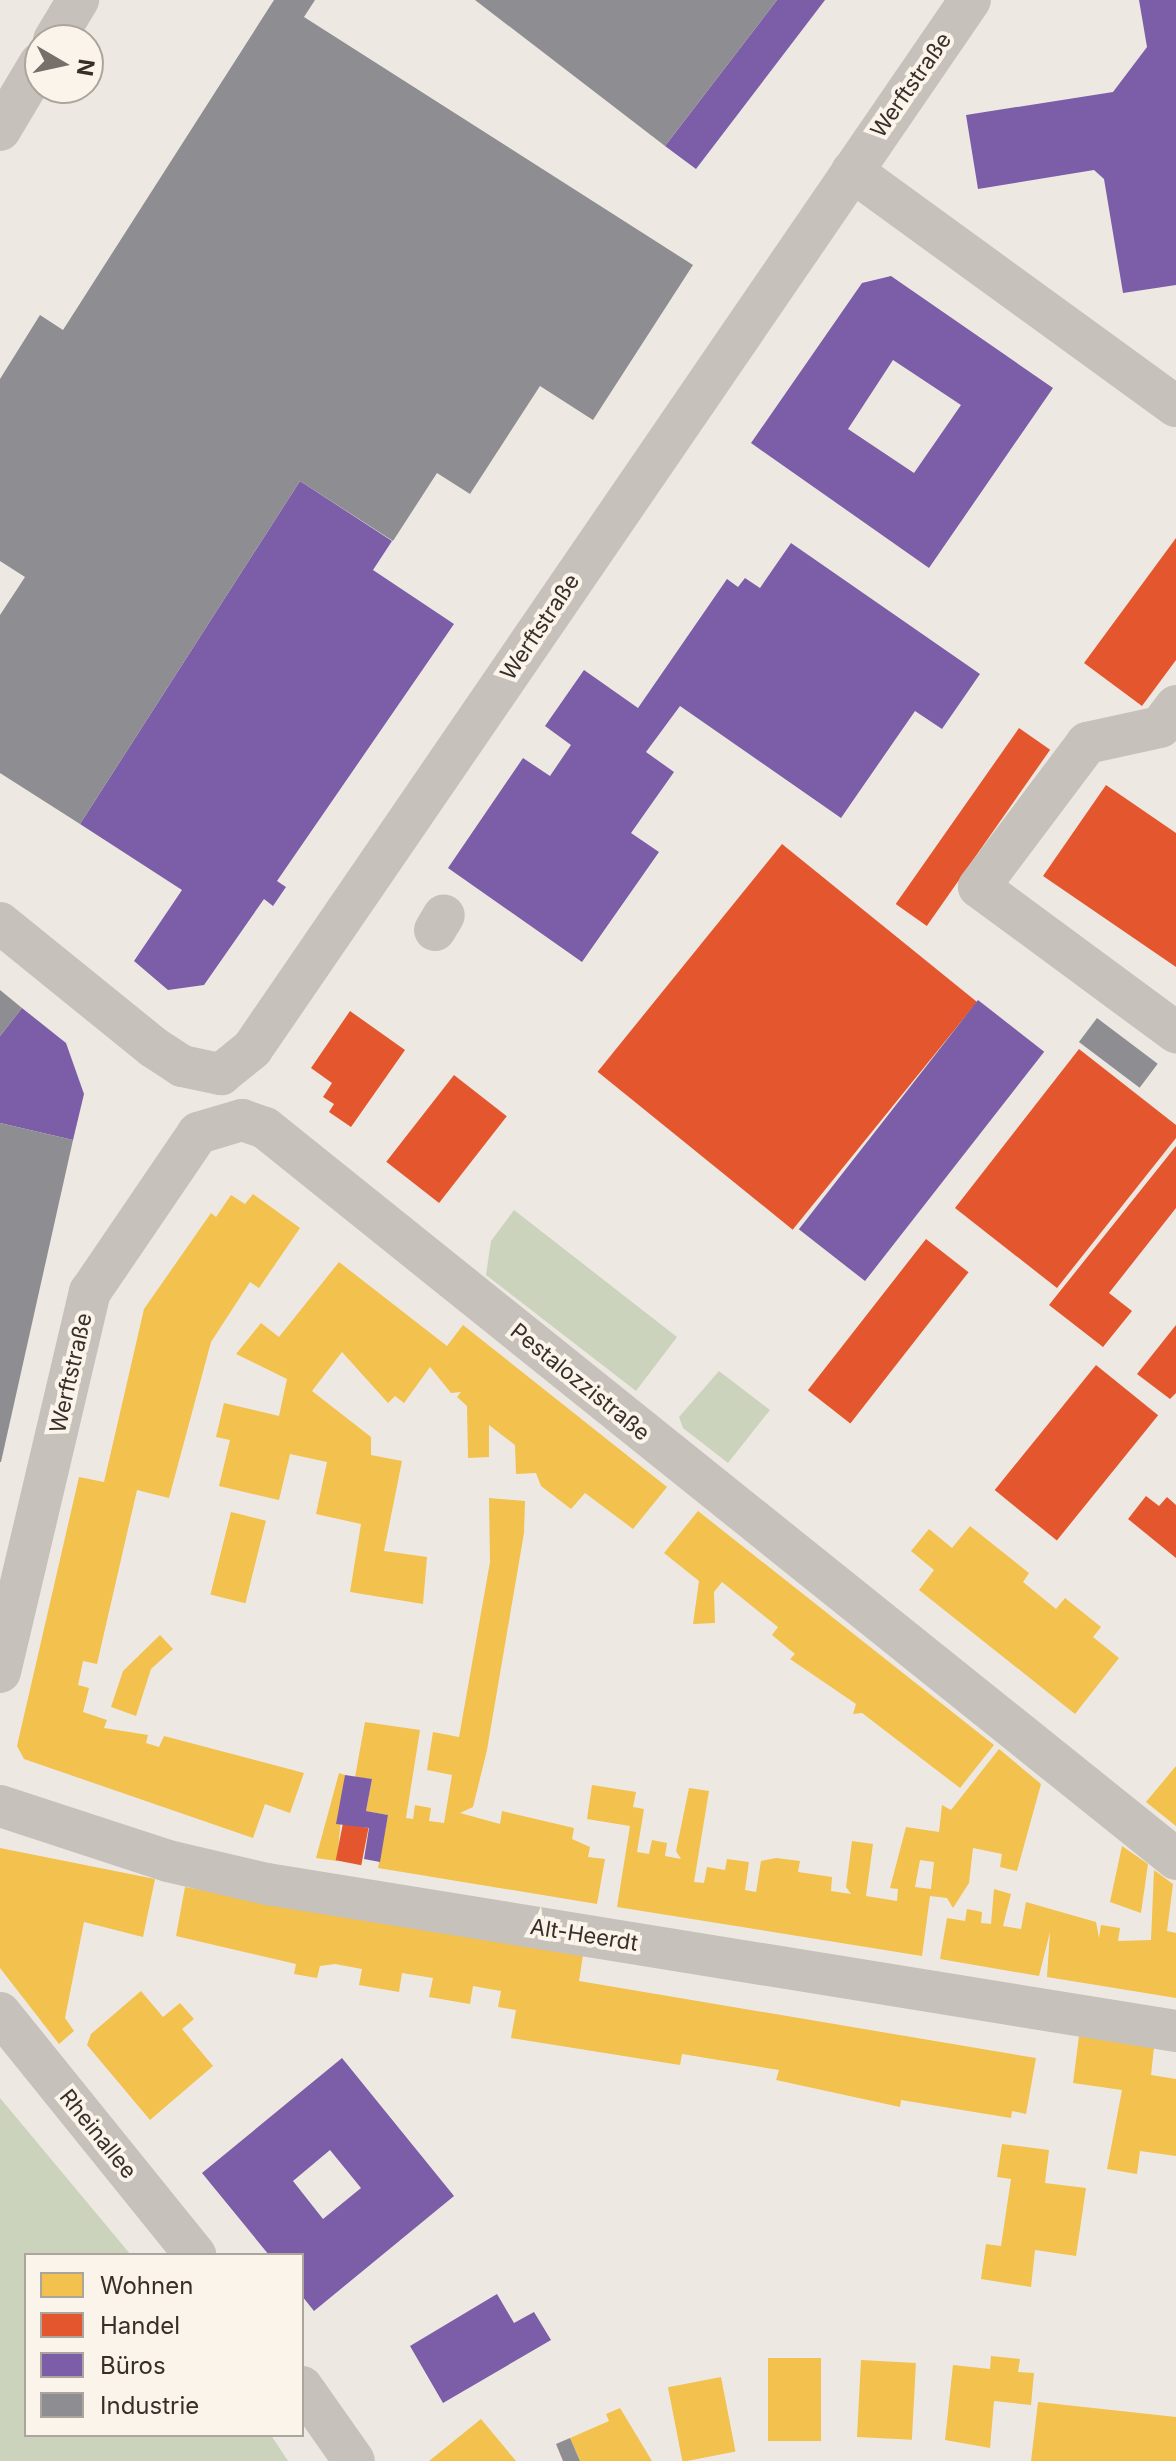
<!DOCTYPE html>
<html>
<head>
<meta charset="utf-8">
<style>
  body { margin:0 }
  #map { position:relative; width:1176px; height:2461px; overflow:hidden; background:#ede9e2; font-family:Inter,sans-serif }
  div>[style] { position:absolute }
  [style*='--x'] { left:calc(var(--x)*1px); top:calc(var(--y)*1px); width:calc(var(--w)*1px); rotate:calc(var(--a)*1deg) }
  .green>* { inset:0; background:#ccd3bc }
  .homes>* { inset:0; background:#f2c14e; transform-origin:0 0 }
  .shops>* { inset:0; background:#e4572e; transform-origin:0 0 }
  .offices>* { inset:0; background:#7b5ea7; transform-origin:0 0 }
  .industry>* { inset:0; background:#8d8d92; transform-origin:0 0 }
  .minor>* { height:42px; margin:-21px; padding:0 21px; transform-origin:21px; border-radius:21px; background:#c6c1bb }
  span { translate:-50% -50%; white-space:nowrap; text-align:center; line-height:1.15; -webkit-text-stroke:8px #faf4ea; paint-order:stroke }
  .street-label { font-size:22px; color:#382f29 }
  .legend { position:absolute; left:24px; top:2253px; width:280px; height:184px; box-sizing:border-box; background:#faf4ea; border:2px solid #aca59d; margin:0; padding:10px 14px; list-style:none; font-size:24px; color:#382f29 }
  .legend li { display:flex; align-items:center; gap:16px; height:40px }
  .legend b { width:40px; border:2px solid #aca59d }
  .north { position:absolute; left:24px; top:24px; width:80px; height:80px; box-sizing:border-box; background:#faf4ea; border:2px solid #aca59d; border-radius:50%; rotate:99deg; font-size:22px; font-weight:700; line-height:32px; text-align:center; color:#382f29 }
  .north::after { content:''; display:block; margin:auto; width:28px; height:36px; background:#77706a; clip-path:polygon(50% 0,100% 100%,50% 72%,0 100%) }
</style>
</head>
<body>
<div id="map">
  <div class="green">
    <i style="clip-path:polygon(514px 1210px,677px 1337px,636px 1391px,486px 1275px,491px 1241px)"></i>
    <i style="clip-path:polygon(719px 1371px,770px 1410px,728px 1463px,683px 1428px,679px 1417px)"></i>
    <i style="clip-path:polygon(0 2098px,131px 2255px,26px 2255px,26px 2435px,271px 2435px,288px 2461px,0 2461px)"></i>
  </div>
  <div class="homes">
    <i style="clip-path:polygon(253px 1194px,300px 1228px,259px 1288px,250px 1282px,211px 1342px,169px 1498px,137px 1490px,97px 1664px,83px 1661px,78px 1685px,89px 1688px,83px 1712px,107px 1720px,104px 1728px,148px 1735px,146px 1743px,159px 1747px,164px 1736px,304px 1773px,290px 1813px,265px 1804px,253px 1838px,24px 1759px,17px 1746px,79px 1477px,104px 1482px,144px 1309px,211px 1213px,216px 1217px,231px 1195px,245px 1204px)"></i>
    <i style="clip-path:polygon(339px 1262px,447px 1346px,463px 1325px,667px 1487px,633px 1529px,585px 1493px,571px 1509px,541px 1486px,536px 1473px,516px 1474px,515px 1445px,489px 1425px,489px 1457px,468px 1458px,467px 1406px,457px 1397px,461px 1392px,451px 1393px,430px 1367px,404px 1403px,395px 1396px,388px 1403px,342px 1352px,312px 1391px,371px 1437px,371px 1455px,402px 1461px,384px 1551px,427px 1557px,423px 1604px,350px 1592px,361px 1524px,316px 1514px,327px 1462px,290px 1454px,279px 1500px,219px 1486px,230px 1440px,216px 1437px,224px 1403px,279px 1416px,287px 1379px,236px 1354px,261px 1323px,279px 1337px)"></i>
    <i style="clip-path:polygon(489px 1498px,525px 1501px,524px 1533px,487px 1750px,473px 1807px,460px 1813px,500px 1824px,502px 1811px,574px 1828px,572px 1839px,590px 1847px,588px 1857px,605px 1859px,597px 1904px,378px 1868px,388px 1815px,366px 1811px,372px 1779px,355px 1777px,365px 1722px,420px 1730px,406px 1818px,413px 1819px,415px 1805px,431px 1808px,429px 1821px,444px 1823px,452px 1775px,427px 1770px,433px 1732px,459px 1737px,490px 1562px)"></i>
    <i style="clip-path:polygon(698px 1511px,994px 1745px,960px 1788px,862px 1713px,853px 1714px,856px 1704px,790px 1659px,795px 1654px,772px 1635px,778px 1627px,722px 1582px,714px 1592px,715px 1623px,693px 1624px,699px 1581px,664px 1553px)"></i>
    <i style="left:231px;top:1512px;width:36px;height:85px;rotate:14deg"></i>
    <i style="clip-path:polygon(970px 1526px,1029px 1573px,1023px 1582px,1056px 1609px,1065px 1598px,1101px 1627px,1093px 1637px,1119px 1658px,1075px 1714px,919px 1590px,934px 1570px,911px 1551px,929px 1529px,952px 1548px)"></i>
    <i style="clip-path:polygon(160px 1635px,173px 1649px,151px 1669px,136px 1716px,111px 1707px,123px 1671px)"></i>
    <i style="clip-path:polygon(evenodd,999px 1749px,1041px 1784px,1017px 1871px,1000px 1867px,1002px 1854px,973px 1848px,969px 1883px,953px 1908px,947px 1898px,930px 1896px,922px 1956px,617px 1907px,630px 1826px,587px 1819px,592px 1785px,636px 1792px,633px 1807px,644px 1809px,637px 1852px,649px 1854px,652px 1840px,667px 1843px,665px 1856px,681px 1859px,676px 1851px,689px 1788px,709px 1791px,694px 1882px,704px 1883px,707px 1867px,725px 1870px,727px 1859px,749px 1862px,745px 1890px,756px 1892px,761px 1861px,776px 1858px,800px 1861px,798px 1872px,832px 1877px,831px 1891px,851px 1894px,846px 1887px,852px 1841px,873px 1844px,866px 1896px,897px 1901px,898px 1889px,890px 1888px,906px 1827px,939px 1832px,942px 1805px,951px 1810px,999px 1749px,920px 1860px,934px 1862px,931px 1889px,915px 1887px,920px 1860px)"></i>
    <i style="clip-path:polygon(1176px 1766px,1176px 1826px,1146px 1802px)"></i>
    <i style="clip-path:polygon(339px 1773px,345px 1775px,337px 1861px,316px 1858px)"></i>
    <i style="clip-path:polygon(1122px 1846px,1148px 1864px,1141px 1913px,1110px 1902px)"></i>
    <i style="clip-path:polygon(0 1848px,155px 1879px,143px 1937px,84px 1922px,65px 2018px,74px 2031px,59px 2044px,0 1968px)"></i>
    <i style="clip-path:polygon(1154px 1870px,1173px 1884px,1167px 1931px,1176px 1933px,1176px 1998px,1047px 1977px,1050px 1932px,1039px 1976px,940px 1959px,947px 1918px,965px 1921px,967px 1909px,982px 1912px,981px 1923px,991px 1924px,994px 1889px,1011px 1894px,1003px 1926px,1021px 1929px,1026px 1902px,1096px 1922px,1099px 1938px,1101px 1925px,1120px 1928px,1118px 1941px,1151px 1940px)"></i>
    <i style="clip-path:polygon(185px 1887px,583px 1955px,579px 1981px,1036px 2058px,1026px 2114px,1012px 2111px,1011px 2118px,901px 2100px,900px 2107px,776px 2080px,779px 2070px,682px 2054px,680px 2065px,511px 2038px,516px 2010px,498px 2007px,501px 1991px,473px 1986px,470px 2004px,429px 1997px,433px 1978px,402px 1973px,399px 1992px,359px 1985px,362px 1969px,335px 1964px,320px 1966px,317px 1978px,294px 1974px,296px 1964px,176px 1936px)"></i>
    <i style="clip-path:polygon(141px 1991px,163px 2017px,180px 2003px,194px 2019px,182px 2029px,213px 2066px,150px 2120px,87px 2045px,91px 2034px)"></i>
    <i style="clip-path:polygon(1079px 2036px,1154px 2047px,1151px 2075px,1176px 2079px,1176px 2156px,1140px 2151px,1137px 2174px,1107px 2169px,1122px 2090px,1073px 2083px)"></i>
    <i style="clip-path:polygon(1002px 2144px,1049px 2150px,1045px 2183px,1086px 2188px,1076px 2256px,1035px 2250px,1031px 2287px,981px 2279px,986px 2244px,1001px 2246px,1011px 2179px,997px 2177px)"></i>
    <i style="clip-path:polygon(991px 2356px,1020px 2359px,1018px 2372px,1034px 2373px,1031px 2405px,994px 2401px,990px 2448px,945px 2440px,953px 2365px,990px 2369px)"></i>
    <i style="left:768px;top:2358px;width:53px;height:83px"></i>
    <i style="left:861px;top:2360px;width:55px;height:77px;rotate:3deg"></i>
    <i style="left:721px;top:2377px;width:76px;height:54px;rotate:79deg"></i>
    <i style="clip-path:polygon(1038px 2402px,1176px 2417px,1176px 2461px,1031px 2461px)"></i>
    <i style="clip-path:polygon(620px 2408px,652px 2461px,580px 2461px,570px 2438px,609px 2421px,606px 2414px)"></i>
    <i style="clip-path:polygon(481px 2419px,516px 2461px,429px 2461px)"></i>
  </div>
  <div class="shops">
    <i style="clip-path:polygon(1176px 538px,1176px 660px,1142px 706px,1084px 663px)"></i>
    <i style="left:1019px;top:728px;width:38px;height:215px;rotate:35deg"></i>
    <i style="clip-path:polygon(1106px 785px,1176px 833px,1176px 967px,1043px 876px)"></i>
    <i style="left:782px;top:844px;width:251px;height:293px;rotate:39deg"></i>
    <i style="clip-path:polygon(350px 1011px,405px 1050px,351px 1127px,329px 1112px,334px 1104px,323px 1097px,332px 1083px,311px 1068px)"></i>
    <i style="clip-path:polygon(1079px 1049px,1176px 1125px,1176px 1138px,1057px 1288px,955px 1208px)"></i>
    <i style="left:454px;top:1075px;width:67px;height:110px;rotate:38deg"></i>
    <i style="clip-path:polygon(1176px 1146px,1176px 1208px,1109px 1293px,1132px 1311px,1103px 1347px,1049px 1305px)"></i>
    <i style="left:926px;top:1239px;width:54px;height:192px;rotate:38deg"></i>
    <i style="clip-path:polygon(1176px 1325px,1176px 1393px,1170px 1399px,1137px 1374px)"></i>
    <i style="left:1096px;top:1365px;width:80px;height:161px;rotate:39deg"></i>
    <i style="clip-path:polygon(1146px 1496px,1159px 1506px,1167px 1497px,1176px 1505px,1176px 1558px,1128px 1519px)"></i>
    <i style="left:343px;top:1823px;width:26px;height:38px;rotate:11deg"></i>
  </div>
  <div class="offices">
    <i style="clip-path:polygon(777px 0,825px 0,696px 169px,665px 146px)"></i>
    <i style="clip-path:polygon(1139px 0,1176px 0,1176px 285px,1123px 293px,1104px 179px,1094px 170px,978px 189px,966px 115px,1113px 92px,1147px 47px)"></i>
    <i style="clip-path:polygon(evenodd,891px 276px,1053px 388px,929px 568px,751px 443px,862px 283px,891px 276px,893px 360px,961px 405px,914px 473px,848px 429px,893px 360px)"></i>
    <i style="clip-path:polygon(300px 481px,392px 541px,373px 570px,454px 624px,277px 881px,286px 887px,273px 906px,264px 899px,204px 985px,168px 990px,134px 961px,182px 890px,80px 824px)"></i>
    <i style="clip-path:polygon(791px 543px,980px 674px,942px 729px,915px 711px,841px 818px,680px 706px,646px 752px,674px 772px,631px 833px,659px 852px,582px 962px,448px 868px,523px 758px,550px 776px,571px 745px,545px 726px,584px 670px,638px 708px,727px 579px,738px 587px,745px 578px,760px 588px)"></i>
    <i style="left:978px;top:1000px;width:84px;height:291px;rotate:38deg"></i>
    <i style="clip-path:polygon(22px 1008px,66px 1043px,84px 1094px,73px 1140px,0 1123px,0 1036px)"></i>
    <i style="clip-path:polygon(345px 1775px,372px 1779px,366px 1811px,388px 1815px,380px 1862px,364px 1859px,369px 1828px,336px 1824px)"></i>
    <i style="clip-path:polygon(evenodd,342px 2058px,454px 2196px,314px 2311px,302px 2296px,302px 2255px,269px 2255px,202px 2173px,342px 2058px,330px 2150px,361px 2188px,323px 2219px,293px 2181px,330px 2150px)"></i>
    <i style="clip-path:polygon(497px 2294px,514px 2323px,534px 2312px,551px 2340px,443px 2403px,410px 2346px)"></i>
  </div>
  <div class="industry">
    <i style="clip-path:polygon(274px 0,315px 0,304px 17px,693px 265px,593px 420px,540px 386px,470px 494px,437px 473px,393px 541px,300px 481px,80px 824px,0 773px,0 615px,25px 577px,0 561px,0 379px,40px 315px,63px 330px)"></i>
    <i style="clip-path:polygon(475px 0,777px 0,665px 146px)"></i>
    <i style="clip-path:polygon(0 990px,22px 1008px,0 1036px)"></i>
    <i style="left:1097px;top:1018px;width:76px;height:30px;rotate:37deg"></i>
    <i style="clip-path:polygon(0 1123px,73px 1140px,1px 1462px,0 1462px)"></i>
    <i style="clip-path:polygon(570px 2438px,580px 2461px,563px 2461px,556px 2444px)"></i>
  </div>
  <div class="minor">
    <i style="--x:54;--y:40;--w:47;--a:-59"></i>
    <i style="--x:0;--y:130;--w:78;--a:-59.2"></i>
    <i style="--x:852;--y:171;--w:400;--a:36"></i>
    <i style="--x:1176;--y:706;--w:26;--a:127"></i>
    <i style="--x:1160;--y:727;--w:75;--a:167.6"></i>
    <i style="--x:1087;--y:743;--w:180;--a:126.9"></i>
    <i style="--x:979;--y:887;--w:245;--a:36.4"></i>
    <i style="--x:0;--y:923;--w:197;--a:39"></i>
    <i style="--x:153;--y:1047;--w:35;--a:33"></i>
    <i style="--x:182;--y:1066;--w:40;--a:12"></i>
    <i style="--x:435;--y:930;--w:17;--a:-59"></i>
    <i style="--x:221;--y:1074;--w:40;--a:-39"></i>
    <i style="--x:252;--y:1049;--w:1271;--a:-55.61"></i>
    <i style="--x:0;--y:1672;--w:391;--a:-76.7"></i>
    <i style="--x:90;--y:1292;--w:192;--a:-55.8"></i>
    <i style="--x:198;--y:1133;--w:46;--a:-16.5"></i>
    <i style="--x:242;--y:1120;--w:24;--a:19"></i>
    <i style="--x:265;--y:1128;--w:1168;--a:38.74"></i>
    <i style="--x:0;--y:1806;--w:177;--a:18.1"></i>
    <i style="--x:168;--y:1861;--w:102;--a:13.1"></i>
    <i style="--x:267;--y:1884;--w:921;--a:9.19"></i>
    <i style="--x:0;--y:2013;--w:311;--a:51.1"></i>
    <i style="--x:302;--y:2387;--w:90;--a:54.9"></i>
  </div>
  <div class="street-label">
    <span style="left:911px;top:85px;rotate:-55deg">Werftstraße</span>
    <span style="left:540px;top:627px;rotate:-56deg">Werftstraße</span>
    <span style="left:71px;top:1373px;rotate:-77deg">Werftstraße</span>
    <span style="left:580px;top:1382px;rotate:39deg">Pestalozzistraße</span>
    <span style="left:584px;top:1935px;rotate:9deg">Alt-Heerdt</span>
    <span style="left:98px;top:2134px;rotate:51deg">Rheinallee</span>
  </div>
  <ul class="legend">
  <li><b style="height:22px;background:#f2c14e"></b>Wohnen</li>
  <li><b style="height:22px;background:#e4572e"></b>Handel</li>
  <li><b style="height:22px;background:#7b5ea7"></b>Büros</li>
  <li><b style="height:22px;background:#8d8d92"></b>Industrie</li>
  </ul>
  <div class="north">N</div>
</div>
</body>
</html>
